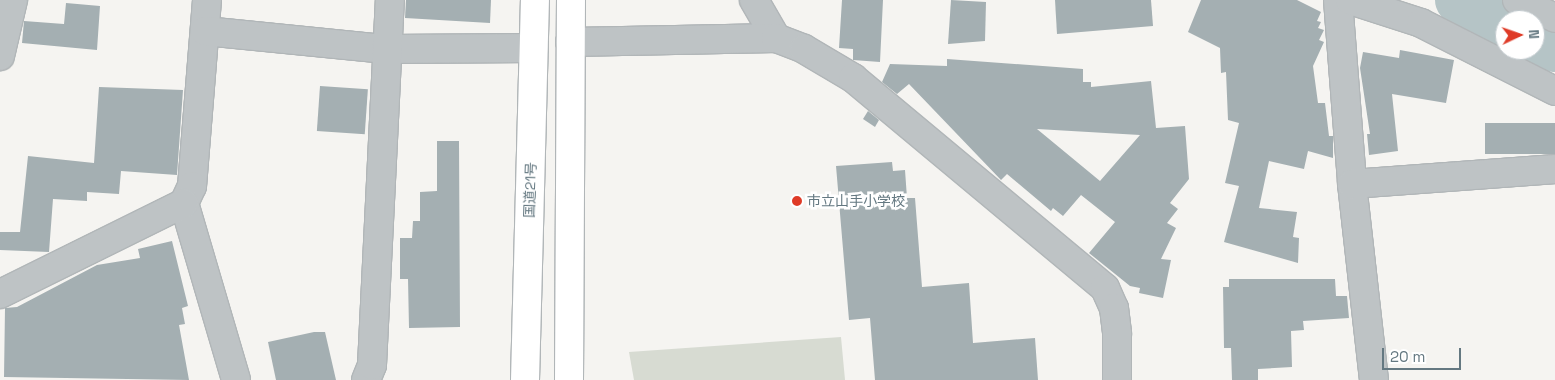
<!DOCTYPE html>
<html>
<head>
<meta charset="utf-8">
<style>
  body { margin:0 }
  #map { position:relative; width:1555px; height:380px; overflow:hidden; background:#f5f4f1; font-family:"Space Grotesk","Noto Sans JP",sans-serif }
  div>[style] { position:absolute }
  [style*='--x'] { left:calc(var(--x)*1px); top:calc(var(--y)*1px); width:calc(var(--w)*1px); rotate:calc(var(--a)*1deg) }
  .green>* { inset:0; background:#d7dbd2 }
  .river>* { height:48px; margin:-24px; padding:0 24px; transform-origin:24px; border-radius:24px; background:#b5c4c6 }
  .building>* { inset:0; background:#a4afb2; transform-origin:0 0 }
  .roads { filter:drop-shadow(1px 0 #b1b6b8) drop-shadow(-1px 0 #b1b6b8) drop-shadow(0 1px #b1b6b8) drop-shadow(0 -1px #b1b6b8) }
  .street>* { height:28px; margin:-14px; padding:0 14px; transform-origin:14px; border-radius:14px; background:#bec3c5 }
  .highway>* { height:28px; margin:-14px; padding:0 14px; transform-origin:14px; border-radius:14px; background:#fff }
  .dots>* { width:14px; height:14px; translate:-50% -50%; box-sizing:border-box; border:2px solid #fff; border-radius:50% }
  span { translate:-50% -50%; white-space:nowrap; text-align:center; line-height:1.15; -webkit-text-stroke:5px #fff; paint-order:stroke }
  .street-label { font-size:14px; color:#647881 }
  .poi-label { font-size:14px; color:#647881 }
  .left { translate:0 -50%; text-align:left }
  .north { position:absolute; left:1495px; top:10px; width:50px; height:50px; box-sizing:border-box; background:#fff; border:1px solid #c1c9cd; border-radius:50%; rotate:87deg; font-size:14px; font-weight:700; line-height:20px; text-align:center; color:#647881 }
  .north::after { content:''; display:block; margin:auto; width:18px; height:22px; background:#df3b27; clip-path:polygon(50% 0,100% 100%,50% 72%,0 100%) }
  .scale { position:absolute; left:1382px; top:348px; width:79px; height:22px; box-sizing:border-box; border:2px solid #647881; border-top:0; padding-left:6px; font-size:15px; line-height:18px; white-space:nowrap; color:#647881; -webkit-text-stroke:4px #fff; paint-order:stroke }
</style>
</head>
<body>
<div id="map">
  <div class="green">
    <i style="clip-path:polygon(841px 337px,845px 380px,634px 380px,629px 352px)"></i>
  </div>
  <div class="river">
    <i style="--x:1459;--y:0;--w:51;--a:26.6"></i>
    <i style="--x:1535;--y:38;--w:22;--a:27"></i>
  </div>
  <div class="building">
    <i style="clip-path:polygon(406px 0,491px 0,490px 23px,405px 18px)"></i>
    <i style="clip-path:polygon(842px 0,883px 0,880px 62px,853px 60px,853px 49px,839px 48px)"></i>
    <i style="clip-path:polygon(951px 0,986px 2px,985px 41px,948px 44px)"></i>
    <i style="clip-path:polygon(1055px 0,1151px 0,1153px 26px,1057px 34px)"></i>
    <i style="clip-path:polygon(1201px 0,1297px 0,1321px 12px,1317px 21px,1321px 22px,1318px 28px,1324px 30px,1319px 40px,1324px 42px,1313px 66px,1318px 103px,1325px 103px,1329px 136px,1333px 136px,1333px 158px,1308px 151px,1304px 169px,1269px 161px,1259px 208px,1297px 212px,1293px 237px,1299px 238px,1298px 263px,1224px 242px,1239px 186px,1225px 183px,1239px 123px,1228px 120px,1226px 72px,1221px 73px,1220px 48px,1188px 32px)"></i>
    <i style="clip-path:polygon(66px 3px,100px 6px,97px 50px,22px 43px,24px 21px,64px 24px)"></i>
    <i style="clip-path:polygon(1400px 50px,1454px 60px,1446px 103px,1392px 94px,1398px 151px,1369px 155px,1367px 134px,1370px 134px,1360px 68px,1363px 52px,1399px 58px)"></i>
    <i style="clip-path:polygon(evenodd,947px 59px,1083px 69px,1083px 82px,1091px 82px,1091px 87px,1151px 81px,1156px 128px,1185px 126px,1189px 179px,1170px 203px,1178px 209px,1167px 223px,1176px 228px,1161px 259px,1171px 260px,1163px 298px,1139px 293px,1140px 288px,1130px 286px,1089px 253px,1115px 222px,1081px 195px,1063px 216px,1053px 208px,1051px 211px,1007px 174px,1001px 180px,909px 84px,897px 94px,882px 82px,890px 64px,947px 66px,947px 59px,1037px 129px,1140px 135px,1100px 181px,1037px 129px)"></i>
    <i style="left:320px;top:86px;width:48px;height:45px;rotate:4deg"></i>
    <i style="clip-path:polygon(99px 87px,183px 90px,177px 175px,121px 171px,119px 194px,87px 192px,87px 201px,53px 199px,49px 252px,0 250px,0 232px,20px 232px,28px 156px,94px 163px)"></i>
    <i style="clip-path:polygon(868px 111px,879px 120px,875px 127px,863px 119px)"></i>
    <i style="left:1555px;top:123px;width:31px;height:70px;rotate:90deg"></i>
    <i style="clip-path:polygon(437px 141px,459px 141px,460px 327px,409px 328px,408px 279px,400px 279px,400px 238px,412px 238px,413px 221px,420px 221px,420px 192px,437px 191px)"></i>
    <i style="clip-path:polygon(892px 162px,893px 171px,905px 170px,907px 198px,915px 198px,922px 287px,969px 283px,973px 343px,1035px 338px,1038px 380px,875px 380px,870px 318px,849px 320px,836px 166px)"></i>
    <i style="clip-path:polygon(172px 241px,188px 306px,182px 308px,185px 324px,179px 325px,189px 380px,4px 377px,5px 308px,17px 307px,97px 265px,140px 258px,138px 249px)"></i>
    <i style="clip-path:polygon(1229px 279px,1335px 279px,1336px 296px,1347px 296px,1349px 318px,1303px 321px,1304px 330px,1291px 331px,1292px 367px,1258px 369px,1258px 380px,1232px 380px,1231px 348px,1224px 348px,1223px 287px,1229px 287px)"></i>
    <i style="clip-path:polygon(314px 332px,325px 332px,336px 380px,276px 380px,268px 342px)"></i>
  </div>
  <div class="roads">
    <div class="street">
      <i style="--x:207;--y:0;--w:187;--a:94.6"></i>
      <i style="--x:192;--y:186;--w:19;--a:115"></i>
      <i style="--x:184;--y:203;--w:184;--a:73.6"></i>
      <i style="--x:754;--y:0;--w:44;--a:59.9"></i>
      <i style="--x:1338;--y:0;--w:185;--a:85.6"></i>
      <i style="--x:1352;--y:184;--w:197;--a:83.6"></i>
      <i style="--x:1350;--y:0;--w:75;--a:17.9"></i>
      <i style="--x:1421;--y:23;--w:150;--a:26.9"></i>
      <i style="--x:1517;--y:0;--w:42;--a:25.3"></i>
      <i style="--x:205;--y:31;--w:182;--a:5.7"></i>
      <i style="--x:386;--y:49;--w:148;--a:-0.4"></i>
      <i style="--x:570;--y:42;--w:206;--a:-1.1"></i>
      <i style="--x:776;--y:38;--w:30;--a:21"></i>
      <i style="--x:804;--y:49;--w:57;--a:30.6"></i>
      <i style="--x:853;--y:78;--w:328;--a:39.8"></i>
      <i style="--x:1105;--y:288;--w:22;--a:66"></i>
      <i style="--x:1114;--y:308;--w:26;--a:83"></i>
      <i style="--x:1117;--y:334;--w:46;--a:90"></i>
      <i style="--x:0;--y:56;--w:57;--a:-76.9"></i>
      <i style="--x:1352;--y:184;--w:204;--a:-4.2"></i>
      <i style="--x:0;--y:294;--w:205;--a:-26.3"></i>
      <i style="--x:366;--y:380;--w:16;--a:-68"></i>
      <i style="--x:372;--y:365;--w:365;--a:-87.2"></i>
    </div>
    <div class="highway">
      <i style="--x:525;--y:380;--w:380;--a:-88.5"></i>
      <i style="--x:569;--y:380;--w:380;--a:-89.7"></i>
    </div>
  </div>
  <div class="dots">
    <i style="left:797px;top:201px;background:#df3b27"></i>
  </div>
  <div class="street-label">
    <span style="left:530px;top:190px;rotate:-88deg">国道21号</span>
  </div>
  <div class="poi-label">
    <span class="left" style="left:807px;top:201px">市立山手小学校</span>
  </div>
  <div class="north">N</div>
  <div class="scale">20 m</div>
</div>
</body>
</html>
